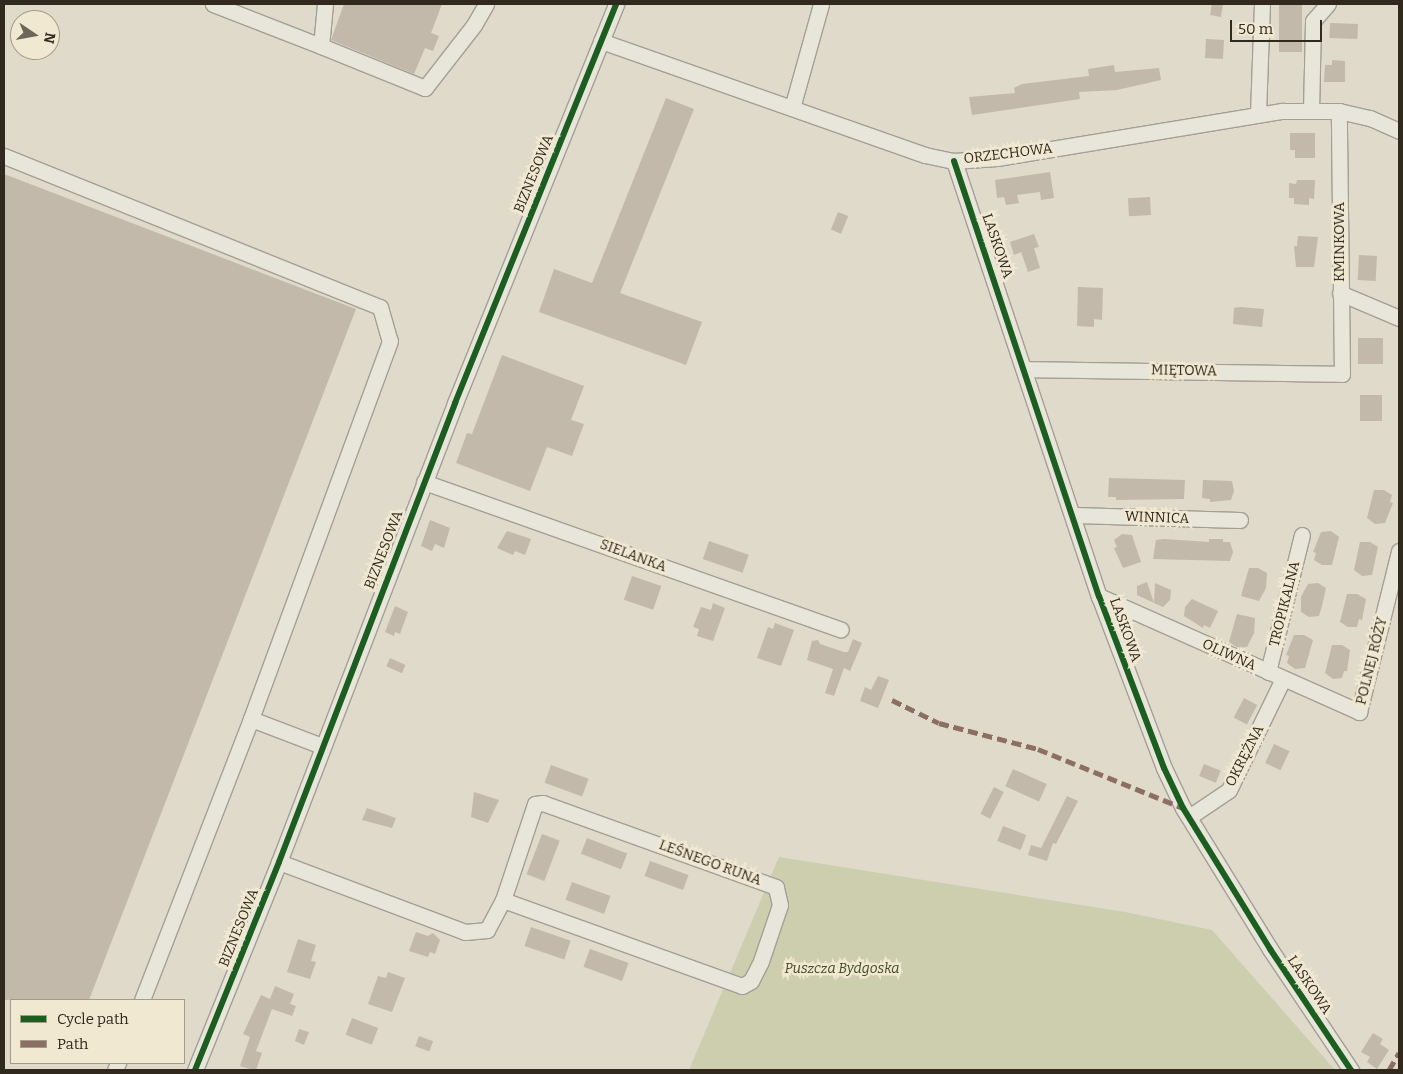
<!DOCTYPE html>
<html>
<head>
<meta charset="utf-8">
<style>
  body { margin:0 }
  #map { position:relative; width:1403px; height:1074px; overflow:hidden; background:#dfdaca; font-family:Bitter,serif }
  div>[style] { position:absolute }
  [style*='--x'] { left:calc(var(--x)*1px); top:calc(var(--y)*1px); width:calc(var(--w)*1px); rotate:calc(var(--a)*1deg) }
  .green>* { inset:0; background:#ccceae }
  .building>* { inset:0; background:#c2b9ab; transform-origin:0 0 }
  .roads { filter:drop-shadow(1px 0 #a49f94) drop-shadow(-1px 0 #a49f94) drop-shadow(0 1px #a49f94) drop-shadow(0 -1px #a49f94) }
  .minor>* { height:15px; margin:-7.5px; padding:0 7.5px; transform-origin:7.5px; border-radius:7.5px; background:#e8e5db }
  .quiet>* { height:5px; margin-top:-2.5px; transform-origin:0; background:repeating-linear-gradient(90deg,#8d6e63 0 10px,transparent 0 15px) }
  .cycleway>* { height:6px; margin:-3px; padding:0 3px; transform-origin:3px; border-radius:3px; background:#1b5e20 }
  span { translate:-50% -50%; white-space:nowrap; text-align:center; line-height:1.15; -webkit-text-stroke:5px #f0e8d0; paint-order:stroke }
  .street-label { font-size:14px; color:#31281e }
  .park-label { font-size:14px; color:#404b27; font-style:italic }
  .frame { position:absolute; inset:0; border:5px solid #31281e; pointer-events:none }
  .legend { position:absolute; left:10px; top:999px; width:175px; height:65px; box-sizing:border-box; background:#f0e8d0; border:1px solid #a49b89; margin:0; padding:6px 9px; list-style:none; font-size:15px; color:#31281e }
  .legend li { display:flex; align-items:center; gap:10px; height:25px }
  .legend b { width:25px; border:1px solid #a49b89 }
  .north { position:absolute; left:10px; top:10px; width:50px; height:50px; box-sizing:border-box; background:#f0e8d0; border:1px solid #a49b89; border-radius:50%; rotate:102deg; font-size:14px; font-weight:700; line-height:20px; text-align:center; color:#31281e }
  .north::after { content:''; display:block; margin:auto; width:18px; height:22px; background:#6e665a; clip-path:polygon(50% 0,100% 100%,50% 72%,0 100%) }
  .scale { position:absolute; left:1230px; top:20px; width:92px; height:22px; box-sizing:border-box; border:2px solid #31281e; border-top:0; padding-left:6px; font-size:15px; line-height:18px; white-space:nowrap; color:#31281e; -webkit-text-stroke:4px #f0e8d0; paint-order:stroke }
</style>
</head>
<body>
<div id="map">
  <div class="green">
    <i style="clip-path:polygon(779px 857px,1125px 912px,1212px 930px,1335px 1070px,689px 1070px)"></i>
  </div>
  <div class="building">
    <i style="clip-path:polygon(344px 4px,442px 4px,431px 33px,439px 36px,433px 51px,425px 48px,414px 74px,331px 40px)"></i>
    <i style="clip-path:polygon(1212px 4px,1223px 4px,1221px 17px,1210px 15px)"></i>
    <i style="left:1279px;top:4px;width:23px;height:48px"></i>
    <i style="left:1330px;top:23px;width:28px;height:15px;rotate:2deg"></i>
    <i style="left:1206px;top:39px;width:18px;height:19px;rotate:3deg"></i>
    <i style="clip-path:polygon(1332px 60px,1345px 61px,1345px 82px,1324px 82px,1325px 65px,1332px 65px)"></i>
    <i style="clip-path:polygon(1114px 65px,1115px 72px,1159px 68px,1161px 80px,1117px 90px,1079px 92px,1080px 99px,972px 115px,969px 97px,1015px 93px,1014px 88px,1022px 84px,1089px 76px,1088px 69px)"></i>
    <i style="clip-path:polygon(666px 98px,694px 109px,620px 293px,702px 322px,686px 365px,539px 312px,554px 269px,592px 283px)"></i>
    <i style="clip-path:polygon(1290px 133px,1315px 133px,1315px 158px,1295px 158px,1295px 150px,1290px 150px)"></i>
    <i style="clip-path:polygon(1050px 172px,1054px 198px,1041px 200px,1040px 192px,1017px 195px,1019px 203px,1006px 205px,1004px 197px,997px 198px,995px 180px)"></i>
    <i style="clip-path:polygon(4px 174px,356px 309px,89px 1000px,4px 1000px)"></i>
    <i style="clip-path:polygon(1297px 180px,1315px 180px,1314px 199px,1309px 198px,1309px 205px,1294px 204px,1294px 198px,1289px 198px,1289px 183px,1296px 184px)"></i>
    <i style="left:1150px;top:197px;width:18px;height:22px;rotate:87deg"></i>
    <i style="left:838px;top:212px;width:11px;height:19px;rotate:22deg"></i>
    <i style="clip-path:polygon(1034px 234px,1039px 247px,1034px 248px,1040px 268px,1028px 272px,1021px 252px,1014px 255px,1010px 242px)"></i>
    <i style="clip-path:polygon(1298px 236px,1318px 237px,1314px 267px,1296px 267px,1294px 246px,1297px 246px)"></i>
    <i style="left:1359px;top:255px;width:18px;height:25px;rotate:3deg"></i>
    <i style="clip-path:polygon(1078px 287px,1103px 288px,1102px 320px,1094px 319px,1094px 327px,1077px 326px)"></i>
    <i style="clip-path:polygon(1240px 307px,1264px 309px,1262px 327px,1233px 324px,1234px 308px)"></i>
    <i style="left:1358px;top:338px;width:25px;height:26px"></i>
    <i style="clip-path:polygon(502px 355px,584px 386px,571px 420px,584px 424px,572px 456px,547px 447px,530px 491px,456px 463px,467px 433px,472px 434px)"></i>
    <i style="left:1360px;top:395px;width:22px;height:26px"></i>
    <i style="clip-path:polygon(1109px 478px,1185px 480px,1184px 499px,1116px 500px,1116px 497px,1108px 497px)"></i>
    <i style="clip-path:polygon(1203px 480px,1232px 481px,1234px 491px,1231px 500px,1210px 502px,1210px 499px,1202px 498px)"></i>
    <i style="clip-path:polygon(1374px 490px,1384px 490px,1392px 495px,1390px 502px,1393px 503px,1385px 523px,1375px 524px,1367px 518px)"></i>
    <i style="clip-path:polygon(430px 520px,450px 528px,444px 548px,435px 544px,432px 551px,421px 546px)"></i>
    <i style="clip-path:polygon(507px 531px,531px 539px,525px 555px,515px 551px,513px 555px,497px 548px)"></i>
    <i style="clip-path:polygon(1331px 531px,1339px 537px,1332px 565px,1322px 565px,1314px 560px,1316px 553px,1313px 552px,1321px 532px)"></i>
    <i style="clip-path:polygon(1122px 534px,1132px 535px,1141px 562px,1123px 568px,1114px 548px,1117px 547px,1114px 540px)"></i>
    <i style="clip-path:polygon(1164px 539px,1209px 542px,1209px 539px,1223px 539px,1223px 542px,1230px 542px,1233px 552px,1230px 561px,1153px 559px,1156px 540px)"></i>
    <i style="left:709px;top:541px;width:42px;height:19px;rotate:19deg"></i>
    <i style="clip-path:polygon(1360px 542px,1370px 542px,1378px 547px,1372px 575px,1362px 576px,1354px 570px)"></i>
    <i style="clip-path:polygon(1249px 568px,1258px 568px,1267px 573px,1266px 588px,1259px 601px,1241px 596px)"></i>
    <i style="left:632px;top:576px;width:31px;height:25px;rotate:19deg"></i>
    <i style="clip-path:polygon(1147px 582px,1154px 603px,1137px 595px,1137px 586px)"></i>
    <i style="clip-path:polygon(1155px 583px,1171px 590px,1170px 600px,1163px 607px,1154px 603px)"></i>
    <i style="clip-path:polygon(1318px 583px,1326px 588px,1323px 602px,1319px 616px,1309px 617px,1301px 612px,1301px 597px,1308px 584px)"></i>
    <i style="clip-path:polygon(1347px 594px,1357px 594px,1366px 599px,1362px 620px,1359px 619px,1357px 627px,1348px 627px,1340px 622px)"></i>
    <i style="clip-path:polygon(1192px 599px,1218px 611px,1210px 628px,1204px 625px,1203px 628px,1184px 616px,1185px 607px)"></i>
    <i style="clip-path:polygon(713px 603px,725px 608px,713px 641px,697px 636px,699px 629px,693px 627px,701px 607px,711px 610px)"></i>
    <i style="clip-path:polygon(395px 606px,408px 612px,400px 634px,395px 632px,394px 636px,385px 632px)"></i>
    <i style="clip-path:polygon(1237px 614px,1255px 618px,1254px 633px,1247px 647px,1238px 648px,1229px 642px)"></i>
    <i style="clip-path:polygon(775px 623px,794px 630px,781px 666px,757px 658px,768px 627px,773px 629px)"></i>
    <i style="clip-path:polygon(1294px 635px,1304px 635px,1313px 640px,1305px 668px,1295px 669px,1287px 663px,1289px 656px,1286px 655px)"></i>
    <i style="clip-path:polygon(853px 639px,862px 643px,850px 671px,844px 668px,834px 696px,825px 693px,833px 669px,807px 660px,812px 641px,818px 640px,820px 644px,844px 652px,848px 652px)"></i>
    <i style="clip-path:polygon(1332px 645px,1342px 645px,1350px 650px,1347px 671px,1344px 671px,1342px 678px,1333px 679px,1325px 673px)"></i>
    <i style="left:390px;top:658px;width:17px;height:9px;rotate:24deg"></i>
    <i style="clip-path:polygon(878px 676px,889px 680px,878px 708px,860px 701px,865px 687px,871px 690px)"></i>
    <i style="left:1244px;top:698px;width:15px;height:22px;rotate:28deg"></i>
    <i style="left:1274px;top:744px;width:17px;height:21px;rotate:25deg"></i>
    <i style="left:1204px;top:764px;width:18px;height:13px;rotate:22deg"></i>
    <i style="left:551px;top:765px;width:40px;height:19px;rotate:20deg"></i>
    <i style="left:1013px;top:769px;width:37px;height:19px;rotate:24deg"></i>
    <i style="left:994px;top:787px;width:11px;height:30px;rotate:27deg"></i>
    <i style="clip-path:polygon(474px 792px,499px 800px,488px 823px,471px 817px)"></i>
    <i style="clip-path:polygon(1067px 796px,1078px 801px,1056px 844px,1053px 843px,1047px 861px,1028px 855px,1031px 845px,1041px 848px)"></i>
    <i style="clip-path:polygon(367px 808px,396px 818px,392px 828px,362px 820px)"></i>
    <i style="left:1003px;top:826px;width:25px;height:16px;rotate:21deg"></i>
    <i style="left:542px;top:834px;width:19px;height:43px;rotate:21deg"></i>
    <i style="left:587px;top:838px;width:43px;height:17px;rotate:21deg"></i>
    <i style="left:650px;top:861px;width:41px;height:16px;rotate:20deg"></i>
    <i style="left:572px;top:882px;width:41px;height:19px;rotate:20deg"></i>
    <i style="left:531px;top:927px;width:42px;height:20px;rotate:19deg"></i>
    <i style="clip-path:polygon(416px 932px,428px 936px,433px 933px,440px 940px,435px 954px,430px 952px,428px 957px,409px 951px)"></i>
    <i style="clip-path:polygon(298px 939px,316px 945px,311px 961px,316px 962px,310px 979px,287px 972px)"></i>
    <i style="left:590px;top:949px;width:41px;height:19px;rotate:20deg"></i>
    <i style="clip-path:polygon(388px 972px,405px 978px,392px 1012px,368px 1004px,378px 976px,386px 978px)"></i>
    <i style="clip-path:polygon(275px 986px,294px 994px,290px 1004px,296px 1006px,292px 1016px,272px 1009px,256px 1051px,262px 1053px,256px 1070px,253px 1070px,240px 1066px,250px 1037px,243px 1034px,261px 995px,270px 999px)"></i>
    <i style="left:352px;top:1018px;width:28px;height:18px;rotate:21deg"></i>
    <i style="clip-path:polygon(299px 1029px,309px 1032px,304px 1045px,295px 1041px)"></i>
    <i style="clip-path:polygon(1373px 1033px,1383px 1039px,1380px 1044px,1389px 1050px,1377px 1069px,1367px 1062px,1370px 1057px,1361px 1052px)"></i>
    <i style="left:419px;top:1036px;width:15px;height:11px;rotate:20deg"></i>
  </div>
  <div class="roads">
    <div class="minor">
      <i style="--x:213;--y:4;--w:116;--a:21.3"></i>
      <i style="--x:325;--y:4;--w:42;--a:95.4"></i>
      <i style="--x:321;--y:46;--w:112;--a:22"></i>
      <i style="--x:425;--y:88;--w:80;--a:-52.1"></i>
      <i style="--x:474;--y:25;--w:24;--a:-60"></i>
      <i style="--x:601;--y:41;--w:343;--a:19.4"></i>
      <i style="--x:925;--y:155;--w:30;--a:12"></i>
      <i style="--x:954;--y:161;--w:43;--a:-4"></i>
      <i style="--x:997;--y:158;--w:289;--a:-9.4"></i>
      <i style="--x:1282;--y:111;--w:57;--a:0"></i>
      <i style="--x:1339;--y:111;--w:32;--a:13"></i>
      <i style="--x:1370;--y:118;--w:32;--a:24"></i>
      <i style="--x:792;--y:108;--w:108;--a:-74.4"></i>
      <i style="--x:1311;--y:111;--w:90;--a:-88.7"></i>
      <i style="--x:1313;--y:21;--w:23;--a:-49"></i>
      <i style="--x:1258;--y:113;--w:109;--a:-87.9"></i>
      <i style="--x:4;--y:156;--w:405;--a:21.9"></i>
      <i style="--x:380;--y:307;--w:35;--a:74"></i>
      <i style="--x:390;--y:341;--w:403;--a:110.2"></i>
      <i style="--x:251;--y:719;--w:301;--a:111.2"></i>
      <i style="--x:954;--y:161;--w:459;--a:71.6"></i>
      <i style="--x:1099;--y:596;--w:184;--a:69.3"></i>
      <i style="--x:1164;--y:768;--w:44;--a:64.6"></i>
      <i style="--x:1183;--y:808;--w:166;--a:58.3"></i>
      <i style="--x:1270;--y:949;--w:146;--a:56.2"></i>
      <i style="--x:1340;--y:293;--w:64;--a:23"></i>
      <i style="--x:1026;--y:369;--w:316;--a:0.9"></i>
      <i style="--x:1342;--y:374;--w:263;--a:-90.7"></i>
      <i style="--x:424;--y:482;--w:442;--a:19.5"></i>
      <i style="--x:1074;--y:515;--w:166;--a:1.7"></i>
      <i style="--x:1099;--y:596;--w:285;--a:24"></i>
      <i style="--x:1359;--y:712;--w:166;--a:-76"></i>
      <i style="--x:1268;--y:672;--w:141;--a:-76.1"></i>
      <i style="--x:251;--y:719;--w:76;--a:20.8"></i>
      <i style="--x:1189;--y:817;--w:48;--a:-34"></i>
      <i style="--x:1229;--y:790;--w:123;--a:-64.1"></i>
      <i style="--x:279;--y:862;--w:199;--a:20.6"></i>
      <i style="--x:465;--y:932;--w:22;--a:-5"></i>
      <i style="--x:487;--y:930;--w:34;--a:-62"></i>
      <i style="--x:503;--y:900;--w:254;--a:19.8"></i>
      <i style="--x:742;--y:986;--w:10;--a:-29"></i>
      <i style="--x:751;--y:981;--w:22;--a:-63"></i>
      <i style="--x:761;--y:961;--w:59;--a:-71.3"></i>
      <i style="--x:780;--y:905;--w:18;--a:-103"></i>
      <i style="--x:776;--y:887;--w:248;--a:-160.2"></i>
      <i style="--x:543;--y:803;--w:8;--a:173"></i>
      <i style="--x:535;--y:804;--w:101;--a:108.4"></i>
      <i style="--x:115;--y:1070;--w:8;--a:-67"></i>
      <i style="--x:195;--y:1070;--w:224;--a:-68"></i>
      <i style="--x:279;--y:862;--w:492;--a:-69"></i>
      <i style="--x:455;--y:403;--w:430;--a:-68"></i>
    </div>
  </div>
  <div class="quiet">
    <i style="--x:892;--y:700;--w:52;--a:26.1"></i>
    <i style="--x:939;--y:723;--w:102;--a:14.7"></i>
    <i style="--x:1038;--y:749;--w:157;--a:22.1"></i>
    <i style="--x:1389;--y:1070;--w:20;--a:-60"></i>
  </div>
  <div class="cycleway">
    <i style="--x:954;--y:161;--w:459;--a:71.6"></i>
    <i style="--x:1099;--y:596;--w:184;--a:69.3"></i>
    <i style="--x:1164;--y:768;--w:44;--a:64.6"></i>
    <i style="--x:1183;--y:808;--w:166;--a:58.3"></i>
    <i style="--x:1270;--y:949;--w:146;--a:56.2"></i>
    <i style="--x:195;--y:1070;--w:224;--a:-68"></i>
    <i style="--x:279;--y:862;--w:492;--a:-69"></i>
    <i style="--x:455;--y:403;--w:430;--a:-68"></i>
  </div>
  <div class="street-label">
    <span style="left:1008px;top:154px;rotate:-7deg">ORZECHOWA</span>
    <span style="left:534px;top:174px;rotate:-68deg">BIZNESOWA</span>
    <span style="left:1340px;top:242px;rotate:-90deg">KMINKOWA</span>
    <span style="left:997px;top:246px;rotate:71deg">LASKOWA</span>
    <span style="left:1184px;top:371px;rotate:1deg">MIĘTOWA</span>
    <span style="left:1157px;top:518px;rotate:2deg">WINNICA</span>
    <span style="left:384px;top:550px;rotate:-69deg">BIZNESOWA</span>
    <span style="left:633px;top:556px;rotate:20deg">SIELANKA</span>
    <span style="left:1285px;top:604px;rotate:-76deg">TROPIKALNA</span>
    <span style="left:1125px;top:630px;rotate:70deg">LASKOWA</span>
    <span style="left:1229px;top:655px;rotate:24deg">OLIWNA</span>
    <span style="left:1372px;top:661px;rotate:-76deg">POLNEJ RÓŻY</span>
    <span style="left:1245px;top:756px;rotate:-63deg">OKRĘŻNA</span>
    <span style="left:710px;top:863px;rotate:20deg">LEŚNEGO RUNA</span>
    <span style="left:239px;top:928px;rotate:-68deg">BIZNESOWA</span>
    <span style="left:1309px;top:985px;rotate:56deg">LASKOWA</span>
  </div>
  <div class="park-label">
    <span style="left:842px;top:969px">Puszcza Bydgoska</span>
  </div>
  <div class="frame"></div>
  <ul class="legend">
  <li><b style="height:6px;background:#1b5e20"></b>Cycle path</li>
  <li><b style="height:6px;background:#8d6e63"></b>Path</li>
  </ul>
  <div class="north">N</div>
  <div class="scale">50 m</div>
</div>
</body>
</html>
